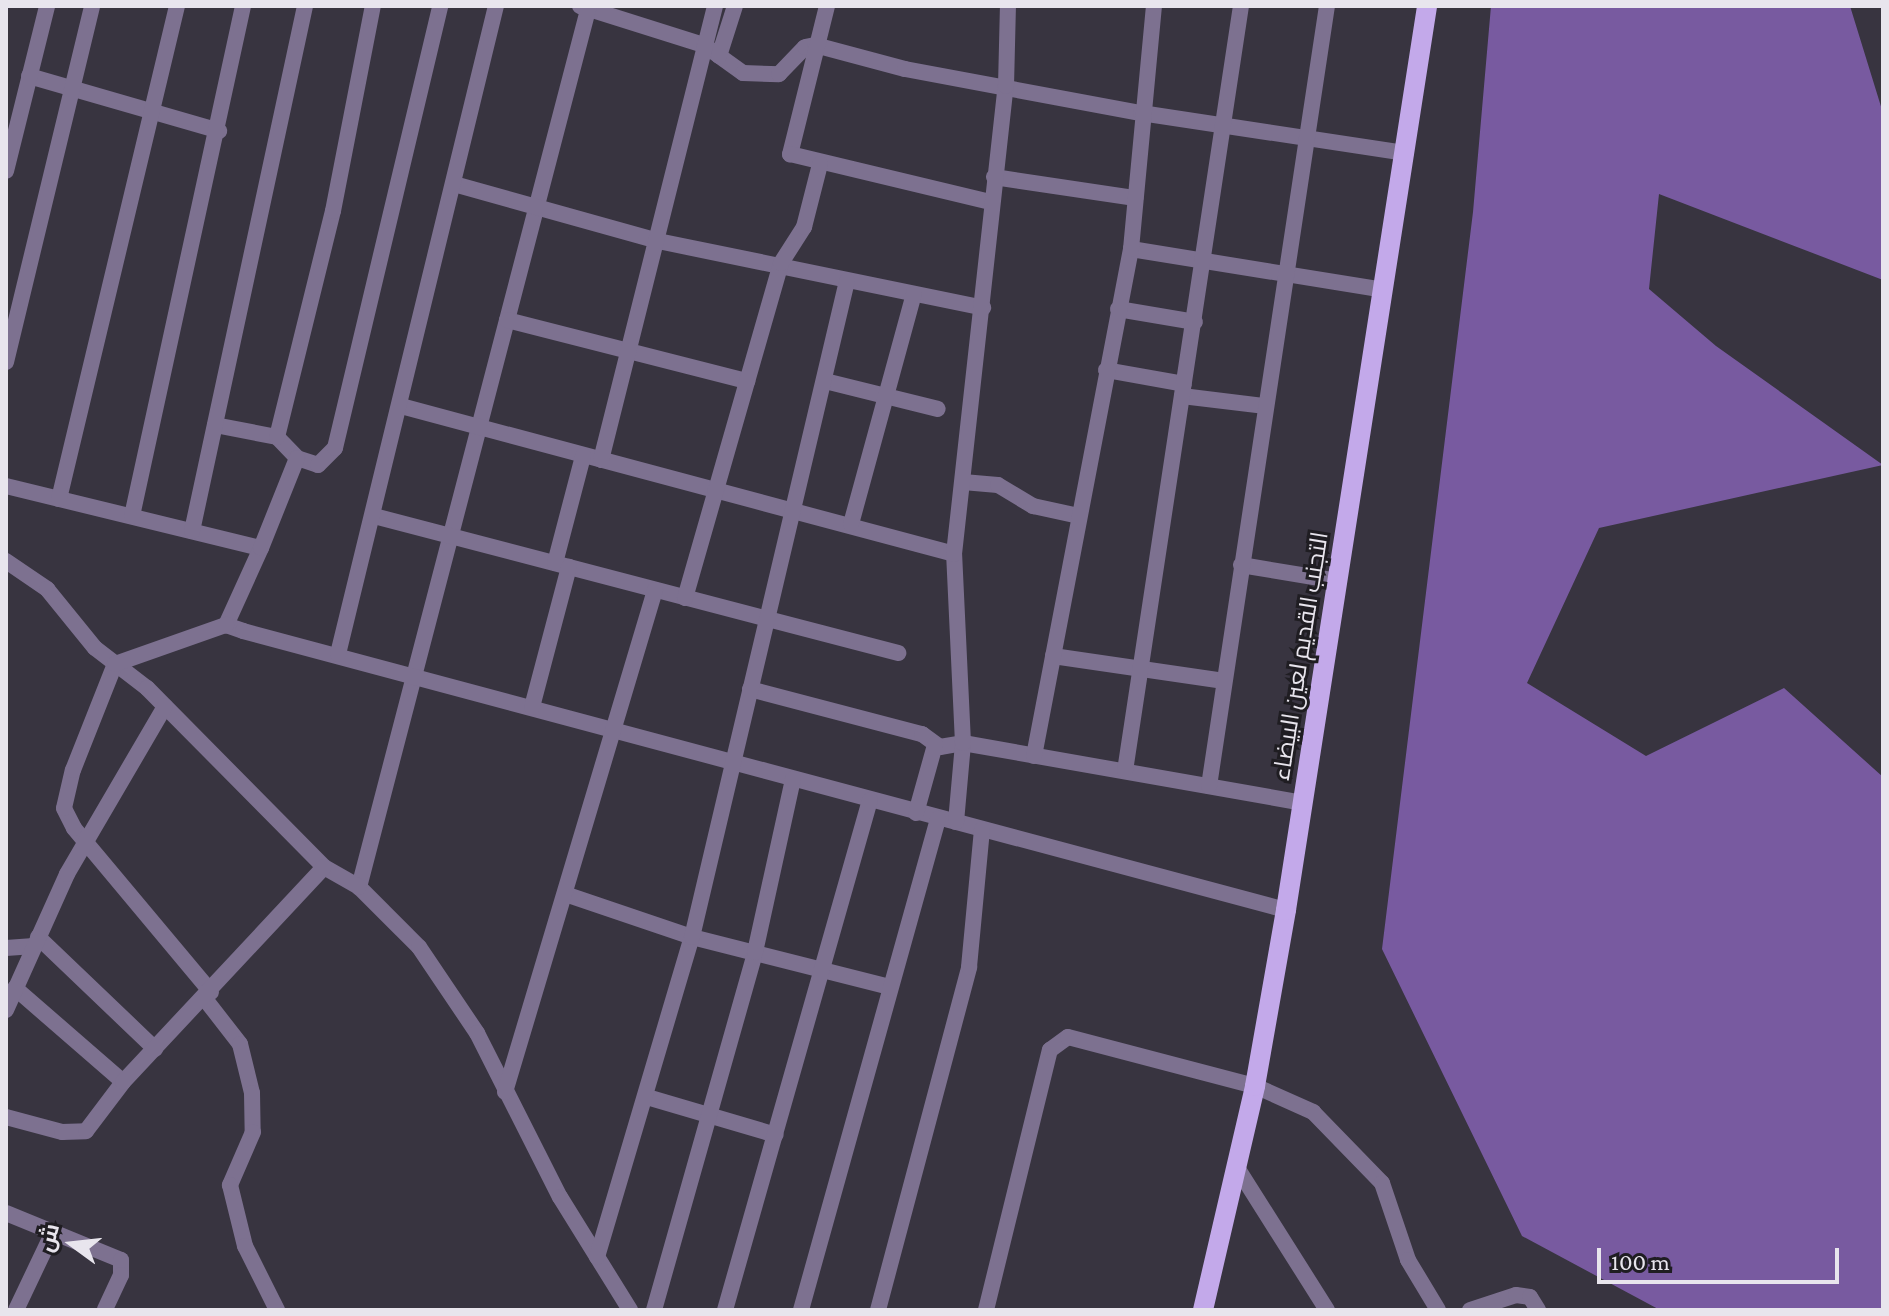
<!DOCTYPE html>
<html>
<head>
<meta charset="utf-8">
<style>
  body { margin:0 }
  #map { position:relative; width:1889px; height:1316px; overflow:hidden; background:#383440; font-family:"Crimson Pro",Cairo,serif }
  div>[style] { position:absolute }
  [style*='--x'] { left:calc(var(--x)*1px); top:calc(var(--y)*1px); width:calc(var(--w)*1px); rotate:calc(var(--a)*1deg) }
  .forest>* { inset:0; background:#785aa0 }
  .minor>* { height:16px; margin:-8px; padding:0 8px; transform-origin:8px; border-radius:8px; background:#7d7190 }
  .major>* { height:20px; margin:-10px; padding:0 10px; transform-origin:10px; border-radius:10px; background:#c3a9ea }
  span { translate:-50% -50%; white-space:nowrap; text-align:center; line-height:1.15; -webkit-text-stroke:6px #1f1d22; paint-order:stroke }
  .street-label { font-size:24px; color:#e8e5ed }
  .frame { position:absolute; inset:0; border:8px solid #e8e5ed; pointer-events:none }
  .north { position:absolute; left:32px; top:1204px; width:80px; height:80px; -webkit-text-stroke:6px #1f1d22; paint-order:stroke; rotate:285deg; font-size:22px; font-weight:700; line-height:32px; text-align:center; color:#e8e5ed }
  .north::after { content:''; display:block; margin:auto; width:28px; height:36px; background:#e8e5ed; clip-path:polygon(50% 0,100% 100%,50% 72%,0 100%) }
  .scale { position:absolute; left:1597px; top:1248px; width:242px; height:36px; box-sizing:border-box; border:4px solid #e8e5ed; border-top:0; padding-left:10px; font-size:24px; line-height:28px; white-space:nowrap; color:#e8e5ed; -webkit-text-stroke:6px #1f1d22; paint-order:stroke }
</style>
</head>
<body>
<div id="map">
  <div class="forest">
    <i style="clip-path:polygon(1491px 6px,1850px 6px,1883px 113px,1883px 280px,1659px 194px,1649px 289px,1716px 346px,1883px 465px,1599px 528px,1527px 683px,1646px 756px,1784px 688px,1883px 777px,1883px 1310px,1660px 1310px,1522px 1236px,1382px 949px,1473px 212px)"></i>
  </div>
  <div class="minor">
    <i style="--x:580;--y:6;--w:130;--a:17.5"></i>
    <i style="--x:704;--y:45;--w:48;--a:35.7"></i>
    <i style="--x:743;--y:73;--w:36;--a:2"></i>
    <i style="--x:779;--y:74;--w:37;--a:-46"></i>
    <i style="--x:805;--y:47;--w:10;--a:-11"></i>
    <i style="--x:815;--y:45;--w:93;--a:14.9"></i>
    <i style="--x:905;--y:69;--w:240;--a:10.6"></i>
    <i style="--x:1141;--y:113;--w:268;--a:8.6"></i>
    <i style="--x:589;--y:6;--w:911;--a:104.63"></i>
    <i style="--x:359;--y:887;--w:85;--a:45"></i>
    <i style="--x:419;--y:947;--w:104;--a:56"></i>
    <i style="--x:477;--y:1033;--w:184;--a:63.2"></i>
    <i style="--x:560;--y:1197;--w:133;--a:58.2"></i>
    <i style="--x:827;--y:6;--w:153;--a:104"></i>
    <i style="--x:790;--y:154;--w:206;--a:13.5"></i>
    <i style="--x:719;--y:56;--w:52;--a:-72.3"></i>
    <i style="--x:29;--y:76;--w:198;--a:16.1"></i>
    <i style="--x:6;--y:171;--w:170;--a:-76"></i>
    <i style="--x:994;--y:177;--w:143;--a:8.5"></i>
    <i style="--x:454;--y:184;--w:212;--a:15.6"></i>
    <i style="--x:658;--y:241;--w:332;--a:11.6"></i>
    <i style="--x:1131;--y:249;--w:256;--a:9.2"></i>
    <i style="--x:1118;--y:309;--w:78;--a:9.6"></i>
    <i style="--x:507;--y:320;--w:248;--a:14.3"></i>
    <i style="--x:6;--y:362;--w:366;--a:-76.4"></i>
    <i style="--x:1106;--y:370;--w:79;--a:10.2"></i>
    <i style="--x:825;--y:381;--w:116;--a:13.9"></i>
    <i style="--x:1182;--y:396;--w:84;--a:6.9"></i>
    <i style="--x:401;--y:406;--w:572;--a:14.98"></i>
    <i style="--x:215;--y:425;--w:63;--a:11"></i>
    <i style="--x:277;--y:437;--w:29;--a:46"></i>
    <i style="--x:297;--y:458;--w:22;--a:18"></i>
    <i style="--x:318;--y:465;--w:24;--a:-45"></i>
    <i style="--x:335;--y:448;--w:454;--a:-76.6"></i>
    <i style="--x:277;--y:437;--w:233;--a:-76.1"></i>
    <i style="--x:333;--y:211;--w:209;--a:-79"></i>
    <i style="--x:601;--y:460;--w:468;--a:-75.9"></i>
    <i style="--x:963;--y:482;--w:35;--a:5"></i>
    <i style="--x:998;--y:485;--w:41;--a:31"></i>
    <i style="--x:1033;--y:506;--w:47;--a:12.3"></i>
    <i style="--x:6;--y:486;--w:262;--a:13.7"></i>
    <i style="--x:261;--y:548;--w:85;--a:114.4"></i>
    <i style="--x:226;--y:625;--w:18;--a:19"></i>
    <i style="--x:243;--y:631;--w:1080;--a:14.98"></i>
    <i style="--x:59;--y:499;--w:507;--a:-76.54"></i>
    <i style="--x:132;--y:516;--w:522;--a:-77.72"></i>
    <i style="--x:374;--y:516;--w:542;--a:14.65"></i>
    <i style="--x:851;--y:524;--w:238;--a:-74.7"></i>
    <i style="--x:192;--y:531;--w:537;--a:-77.85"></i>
    <i style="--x:261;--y:548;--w:97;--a:-68.2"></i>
    <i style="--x:6;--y:561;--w:50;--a:34.3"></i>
    <i style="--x:47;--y:589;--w:76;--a:50.9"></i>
    <i style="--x:95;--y:648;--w:66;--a:37.6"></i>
    <i style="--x:147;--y:688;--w:252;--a:45.3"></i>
    <i style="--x:324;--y:867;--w:40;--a:29.7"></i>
    <i style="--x:555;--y:563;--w:111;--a:-75.3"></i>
    <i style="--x:1241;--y:565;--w:98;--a:9.4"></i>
    <i style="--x:685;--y:598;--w:348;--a:-74"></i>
    <i style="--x:781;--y:263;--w:43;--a:-57.4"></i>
    <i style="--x:804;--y:227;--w:65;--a:-75.7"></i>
    <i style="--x:338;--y:654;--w:667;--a:-76.3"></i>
    <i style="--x:1053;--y:656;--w:173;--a:8.3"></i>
    <i style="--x:750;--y:689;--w:178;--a:14.7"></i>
    <i style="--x:922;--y:734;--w:22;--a:36"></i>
    <i style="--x:940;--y:747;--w:23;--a:-10"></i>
    <i style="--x:963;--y:743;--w:346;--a:10"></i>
    <i style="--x:532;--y:707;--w:145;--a:-75.2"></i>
    <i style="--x:1034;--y:756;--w:516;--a:-79.17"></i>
    <i style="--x:1131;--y:249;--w:244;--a:-84.6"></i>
    <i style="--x:1125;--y:771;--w:774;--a:-81.38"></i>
    <i style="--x:1209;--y:786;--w:789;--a:-81.4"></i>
    <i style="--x:916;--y:813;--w:71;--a:-74.4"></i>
    <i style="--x:956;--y:822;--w:79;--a:-84.9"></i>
    <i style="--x:963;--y:743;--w:189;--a:-92.7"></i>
    <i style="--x:954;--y:554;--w:471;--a:-83.7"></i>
    <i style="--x:1006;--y:86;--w:80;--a:-88.6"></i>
    <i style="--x:565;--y:894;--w:134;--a:18.7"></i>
    <i style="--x:692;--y:937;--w:204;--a:14.2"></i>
    <i style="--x:38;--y:937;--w:162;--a:43.7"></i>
    <i style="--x:6;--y:948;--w:28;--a:-4"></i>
    <i style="--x:15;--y:988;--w:143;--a:41"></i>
    <i style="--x:211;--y:992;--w:214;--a:-129.9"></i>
    <i style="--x:74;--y:828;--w:22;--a:-117"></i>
    <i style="--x:64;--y:808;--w:39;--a:-77"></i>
    <i style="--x:73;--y:770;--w:114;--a:-68.4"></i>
    <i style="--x:115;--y:664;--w:118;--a:-19.4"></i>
    <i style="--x:205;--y:999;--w:57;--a:52.1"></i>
    <i style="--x:240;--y:1044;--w:50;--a:76.2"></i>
    <i style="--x:252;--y:1093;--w:39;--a:89"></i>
    <i style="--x:253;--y:1132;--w:58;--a:113.5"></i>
    <i style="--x:230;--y:1185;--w:63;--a:76.2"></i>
    <i style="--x:245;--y:1246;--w:72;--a:63.4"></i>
    <i style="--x:6;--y:1010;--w:149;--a:-65.8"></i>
    <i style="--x:67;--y:874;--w:194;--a:-59.7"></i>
    <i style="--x:505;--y:1092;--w:524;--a:-73.36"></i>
    <i style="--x:647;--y:1097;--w:134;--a:16.4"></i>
    <i style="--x:6;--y:1117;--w:58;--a:15"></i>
    <i style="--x:62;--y:1132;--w:24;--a:-2"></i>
    <i style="--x:86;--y:1131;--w:61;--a:-52.9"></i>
    <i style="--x:123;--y:1082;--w:294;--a:-46.9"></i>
    <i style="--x:1236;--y:1166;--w:170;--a:57.7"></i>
    <i style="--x:6;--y:1213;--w:124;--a:22.2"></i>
    <i style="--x:121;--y:1260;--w:15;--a:90"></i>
    <i style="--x:121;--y:1275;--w:38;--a:115"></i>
    <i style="--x:597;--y:1257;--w:334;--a:-73.5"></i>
    <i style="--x:692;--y:937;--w:674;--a:-76.71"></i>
    <i style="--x:16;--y:1310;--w:86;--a:-64.6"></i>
    <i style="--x:654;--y:1310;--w:372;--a:-74.2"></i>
    <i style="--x:755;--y:952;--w:177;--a:-77.6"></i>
    <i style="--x:725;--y:1310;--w:530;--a:-74.13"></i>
    <i style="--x:801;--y:1310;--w:510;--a:-74.41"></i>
    <i style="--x:878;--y:1310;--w:355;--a:-75.1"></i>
    <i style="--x:969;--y:967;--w:138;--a:-84.6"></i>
    <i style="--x:986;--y:1310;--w:268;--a:-76.2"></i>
    <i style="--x:1050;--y:1050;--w:22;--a:-36"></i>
    <i style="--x:1068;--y:1037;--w:193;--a:14.7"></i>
    <i style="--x:1255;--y:1086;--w:64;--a:24.1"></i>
    <i style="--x:1313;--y:1112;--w:99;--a:45.8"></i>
    <i style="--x:1382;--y:1183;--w:81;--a:71.3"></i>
    <i style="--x:1408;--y:1260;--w:58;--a:59"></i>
    <i style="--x:1470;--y:1310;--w:48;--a:-18.1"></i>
    <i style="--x:1516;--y:1295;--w:14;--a:8"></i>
    <i style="--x:1530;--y:1297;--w:15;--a:58"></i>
  </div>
  <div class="major">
    <i style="--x:1203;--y:1310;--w:230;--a:-76.9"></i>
    <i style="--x:1255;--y:1086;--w:179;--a:-80"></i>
    <i style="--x:1286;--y:910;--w:915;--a:-81.13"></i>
  </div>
  <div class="street-label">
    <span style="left:1300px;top:656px;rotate:-81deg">التجنب القديم لعين البيضاء</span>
  </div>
  <div class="frame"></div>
  <div class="north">ش</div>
  <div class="scale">100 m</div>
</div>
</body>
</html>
